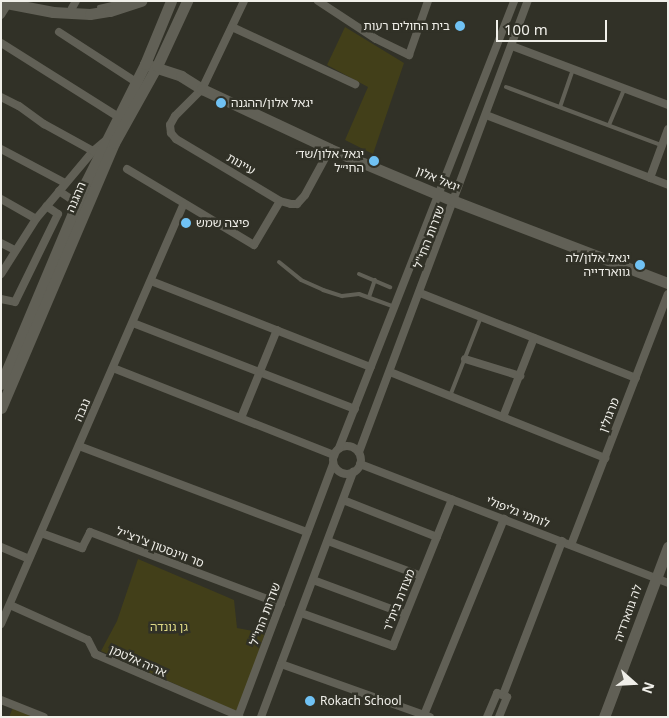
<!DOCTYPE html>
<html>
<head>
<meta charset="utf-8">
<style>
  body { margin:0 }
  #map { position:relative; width:669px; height:718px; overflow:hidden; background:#313127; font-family:"Noto Sans","Noto Sans Hebrew",sans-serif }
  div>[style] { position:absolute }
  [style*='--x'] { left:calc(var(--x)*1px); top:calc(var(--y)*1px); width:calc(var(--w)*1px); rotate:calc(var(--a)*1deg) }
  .green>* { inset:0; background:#423f19 }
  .lane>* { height:4px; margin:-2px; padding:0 2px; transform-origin:2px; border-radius:2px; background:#616056 }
  .street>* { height:8px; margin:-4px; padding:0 4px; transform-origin:4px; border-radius:4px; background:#616056 }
  .street>.ring { margin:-4px; padding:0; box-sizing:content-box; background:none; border:8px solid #616056; border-radius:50% }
  .secondary>* { height:11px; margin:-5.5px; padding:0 5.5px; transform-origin:5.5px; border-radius:5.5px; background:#616056 }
  .dots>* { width:14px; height:14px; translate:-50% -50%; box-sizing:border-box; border:2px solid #313127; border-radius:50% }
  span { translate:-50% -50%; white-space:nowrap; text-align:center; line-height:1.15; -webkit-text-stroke:5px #313127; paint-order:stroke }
  .poi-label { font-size:12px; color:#f0efe9 }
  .right { translate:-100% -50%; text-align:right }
  .left { translate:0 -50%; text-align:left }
  .street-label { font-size:12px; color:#f0efe9 }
  .park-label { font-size:12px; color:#ddd885 }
  .frame { position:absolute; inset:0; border:2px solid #f0efe9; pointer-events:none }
  .north { position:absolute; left:609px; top:658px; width:50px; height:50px; -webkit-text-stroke:4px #313127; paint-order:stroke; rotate:109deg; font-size:14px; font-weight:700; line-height:20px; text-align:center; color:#f0efe9 }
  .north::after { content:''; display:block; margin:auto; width:18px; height:22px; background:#f0efe9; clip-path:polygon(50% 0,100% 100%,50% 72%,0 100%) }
  .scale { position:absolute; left:496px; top:20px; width:111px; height:22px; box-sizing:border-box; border:2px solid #f0efe9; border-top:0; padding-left:6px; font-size:15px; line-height:18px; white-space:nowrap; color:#f0efe9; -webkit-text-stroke:4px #313127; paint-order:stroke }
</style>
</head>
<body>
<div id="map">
  <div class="green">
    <i style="clip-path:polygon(345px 27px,404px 63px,373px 154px,345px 140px,368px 87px,327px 65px)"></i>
    <i style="clip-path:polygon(138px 559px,234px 600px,237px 628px,265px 633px,238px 712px,101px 651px,117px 621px)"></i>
    <i style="clip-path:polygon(14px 705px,44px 717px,9px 717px)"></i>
  </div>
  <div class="lane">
    <i style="--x:99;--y:7;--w:18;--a:-13"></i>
    <i style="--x:506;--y:87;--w:165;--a:20.5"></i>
    <i style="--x:560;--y:107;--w:39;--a:-71"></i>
    <i style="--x:609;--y:125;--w:39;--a:-67"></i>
    <i style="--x:279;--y:262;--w:28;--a:39"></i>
    <i style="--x:301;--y:280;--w:24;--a:24"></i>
    <i style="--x:323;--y:290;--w:20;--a:18"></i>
    <i style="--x:342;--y:296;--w:17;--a:-7"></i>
    <i style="--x:359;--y:294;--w:37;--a:20"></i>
    <i style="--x:359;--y:274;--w:34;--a:23"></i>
    <i style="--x:369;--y:297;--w:18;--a:-71"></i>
    <i style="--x:450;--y:396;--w:85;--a:-68.6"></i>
  </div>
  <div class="street">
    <i style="--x:116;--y:1;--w:2;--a:27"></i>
    <i style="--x:244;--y:1;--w:98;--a:115.5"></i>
    <i style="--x:202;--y:89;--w:38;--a:135"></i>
    <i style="--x:175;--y:116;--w:10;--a:119"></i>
    <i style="--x:170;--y:125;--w:8;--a:83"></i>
    <i style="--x:171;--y:133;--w:8;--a:50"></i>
    <i style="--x:176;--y:139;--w:121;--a:30.8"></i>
    <i style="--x:280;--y:201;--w:11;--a:15"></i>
    <i style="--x:291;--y:204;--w:6;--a:0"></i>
    <i style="--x:297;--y:204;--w:12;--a:-48"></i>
    <i style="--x:305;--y:195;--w:52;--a:-61.5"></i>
    <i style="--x:318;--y:1;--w:69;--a:33.2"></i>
    <i style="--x:376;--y:39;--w:37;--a:26"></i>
    <i style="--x:409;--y:55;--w:57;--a:-70.6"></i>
    <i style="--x:72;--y:8;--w:8;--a:-60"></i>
    <i style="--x:1;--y:15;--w:13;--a:-58"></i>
    <i style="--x:232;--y:27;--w:136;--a:24.9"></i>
    <i style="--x:59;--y:32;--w:92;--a:33"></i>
    <i style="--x:1;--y:43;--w:137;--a:32.2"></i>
    <i style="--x:512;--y:46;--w:167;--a:20.7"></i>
    <i style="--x:1;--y:97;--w:20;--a:27"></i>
    <i style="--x:19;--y:106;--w:31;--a:36"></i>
    <i style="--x:44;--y:124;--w:56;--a:28.9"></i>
    <i style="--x:486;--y:115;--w:195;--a:21"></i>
    <i style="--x:1;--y:149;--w:72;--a:28"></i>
    <i style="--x:127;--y:169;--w:148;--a:30.9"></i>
    <i style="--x:254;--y:245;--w:51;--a:-59.4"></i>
    <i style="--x:650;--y:178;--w:52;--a:-69.8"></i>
    <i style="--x:59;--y:191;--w:22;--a:34"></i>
    <i style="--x:1;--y:199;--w:40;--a:29.7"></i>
    <i style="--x:1;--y:243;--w:16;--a:27"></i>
    <i style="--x:1;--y:274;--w:65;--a:-57.5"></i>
    <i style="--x:36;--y:219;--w:89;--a:-50"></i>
    <i style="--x:93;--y:151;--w:16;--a:-40"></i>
    <i style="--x:151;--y:281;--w:236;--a:21.4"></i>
    <i style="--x:420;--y:293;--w:232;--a:21.5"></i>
    <i style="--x:1;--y:299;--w:14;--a:12"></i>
    <i style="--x:15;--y:302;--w:98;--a:-64"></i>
    <i style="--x:58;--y:214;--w:14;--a:-146"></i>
    <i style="--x:133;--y:323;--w:238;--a:21.2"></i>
    <i style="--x:465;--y:359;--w:58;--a:17.2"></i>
    <i style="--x:113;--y:368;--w:238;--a:21.5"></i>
    <i style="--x:390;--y:372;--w:232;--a:21.8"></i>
    <i style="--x:503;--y:417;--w:85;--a:-68.6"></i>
    <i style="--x:241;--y:418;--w:95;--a:-67.8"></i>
    <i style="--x:79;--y:446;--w:244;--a:20.7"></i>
    <i class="ring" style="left:333px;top:446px;width:20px;height:20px"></i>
    <i style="--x:339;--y:448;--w:480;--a:-68.6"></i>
    <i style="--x:359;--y:452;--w:482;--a:-69.5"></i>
    <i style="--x:360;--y:464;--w:330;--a:21.1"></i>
    <i style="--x:343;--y:500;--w:101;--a:21.5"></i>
    <i style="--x:41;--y:533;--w:44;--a:20.1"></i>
    <i style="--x:82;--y:548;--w:18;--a:-63"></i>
    <i style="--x:90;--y:532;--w:204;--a:20.7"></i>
    <i style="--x:328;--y:541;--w:99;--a:20.6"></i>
    <i style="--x:571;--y:545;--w:269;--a:-68.9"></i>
    <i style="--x:1;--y:547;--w:30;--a:23"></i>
    <i style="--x:313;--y:580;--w:98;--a:20.3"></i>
    <i style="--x:10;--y:605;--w:85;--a:24.2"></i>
    <i style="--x:88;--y:640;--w:16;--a:63"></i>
    <i style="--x:95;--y:654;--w:157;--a:23.3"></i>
    <i style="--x:301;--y:613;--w:98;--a:19.7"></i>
    <i style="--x:393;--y:646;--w:158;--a:-68.1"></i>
    <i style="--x:1;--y:624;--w:458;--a:-66.5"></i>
    <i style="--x:281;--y:664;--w:158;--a:19.6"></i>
    <i style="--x:503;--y:695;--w:165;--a:-69"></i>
    <i style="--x:1;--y:700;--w:46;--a:21.6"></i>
    <i style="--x:424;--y:715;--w:212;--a:-67.8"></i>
    <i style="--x:238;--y:717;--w:270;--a:-69.4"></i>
    <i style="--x:261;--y:717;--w:262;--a:-69.4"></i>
    <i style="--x:487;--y:717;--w:26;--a:-67"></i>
    <i style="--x:497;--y:693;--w:11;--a:22"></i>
    <i style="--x:507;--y:697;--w:22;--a:112"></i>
  </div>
  <div class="secondary">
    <i style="--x:1;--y:2;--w:53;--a:10.9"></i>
    <i style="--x:53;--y:12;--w:37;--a:3"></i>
    <i style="--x:90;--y:14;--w:20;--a:-9"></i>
    <i style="--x:110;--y:11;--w:33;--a:-18"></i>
    <i style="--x:145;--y:64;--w:38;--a:18"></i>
    <i style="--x:181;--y:76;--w:25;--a:32"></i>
    <i style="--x:202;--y:89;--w:141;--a:25.1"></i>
    <i style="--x:330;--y:149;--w:134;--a:22.8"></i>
    <i style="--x:454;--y:201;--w:229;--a:21"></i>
    <i style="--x:1;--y:384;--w:219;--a:-67.2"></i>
    <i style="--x:86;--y:182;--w:132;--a:-63.4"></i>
    <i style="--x:145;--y:64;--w:68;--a:-67.6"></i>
    <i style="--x:1;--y:408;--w:288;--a:-66.9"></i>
    <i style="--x:114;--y:143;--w:88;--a:-60.8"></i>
    <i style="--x:157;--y:66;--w:72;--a:-65.2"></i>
    <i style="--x:604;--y:717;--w:182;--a:-69.4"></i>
  </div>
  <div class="dots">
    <i style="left:460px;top:26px;background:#70c2f4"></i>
    <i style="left:221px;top:103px;background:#70c2f4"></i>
    <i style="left:374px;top:161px;background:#70c2f4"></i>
    <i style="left:186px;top:223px;background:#70c2f4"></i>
    <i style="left:640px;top:265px;background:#70c2f4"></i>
    <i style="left:310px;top:701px;background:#70c2f4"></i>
  </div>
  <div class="poi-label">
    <span class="right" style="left:450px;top:26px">בית החולים רעות</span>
    <span class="left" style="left:231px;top:103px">יגאל אלון/ההגנה</span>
    <span class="right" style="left:364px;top:161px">יגאל אלון/שד׳<br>החי״ל</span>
    <span class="left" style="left:196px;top:223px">פיצה שמש</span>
    <span class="right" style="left:630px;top:265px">יגאל אלון/לה<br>גווארדייה</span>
    <span class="left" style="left:320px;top:701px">Rokach School</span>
  </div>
  <div class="street-label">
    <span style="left:241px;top:164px;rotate:30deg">עיינות</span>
    <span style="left:438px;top:179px;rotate:23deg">יגאל אלון</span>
    <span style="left:76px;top:197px;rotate:-67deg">ההגנה</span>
    <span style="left:429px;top:237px;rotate:-69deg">שדרות החי"ל</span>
    <span style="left:82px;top:410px;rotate:-66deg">נגבה</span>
    <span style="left:609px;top:415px;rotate:-69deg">מרגולין</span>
    <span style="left:518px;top:512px;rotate:21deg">לוחמי גליפולי</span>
    <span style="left:160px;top:547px;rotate:21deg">סר ווינסטון צ'רצ'יל</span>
    <span style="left:399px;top:600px;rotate:-68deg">מצודת בית"ר</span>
    <span style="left:628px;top:613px;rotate:-70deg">לה גווארדיה</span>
    <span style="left:265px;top:614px;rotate:-69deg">שדרות החי"ל</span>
    <span style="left:138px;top:661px;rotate:24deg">אריה אלטמן</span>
  </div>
  <div class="park-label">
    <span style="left:169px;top:627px">גן גונדה</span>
  </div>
  <div class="frame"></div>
  <div class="north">N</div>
  <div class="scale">100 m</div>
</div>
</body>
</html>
